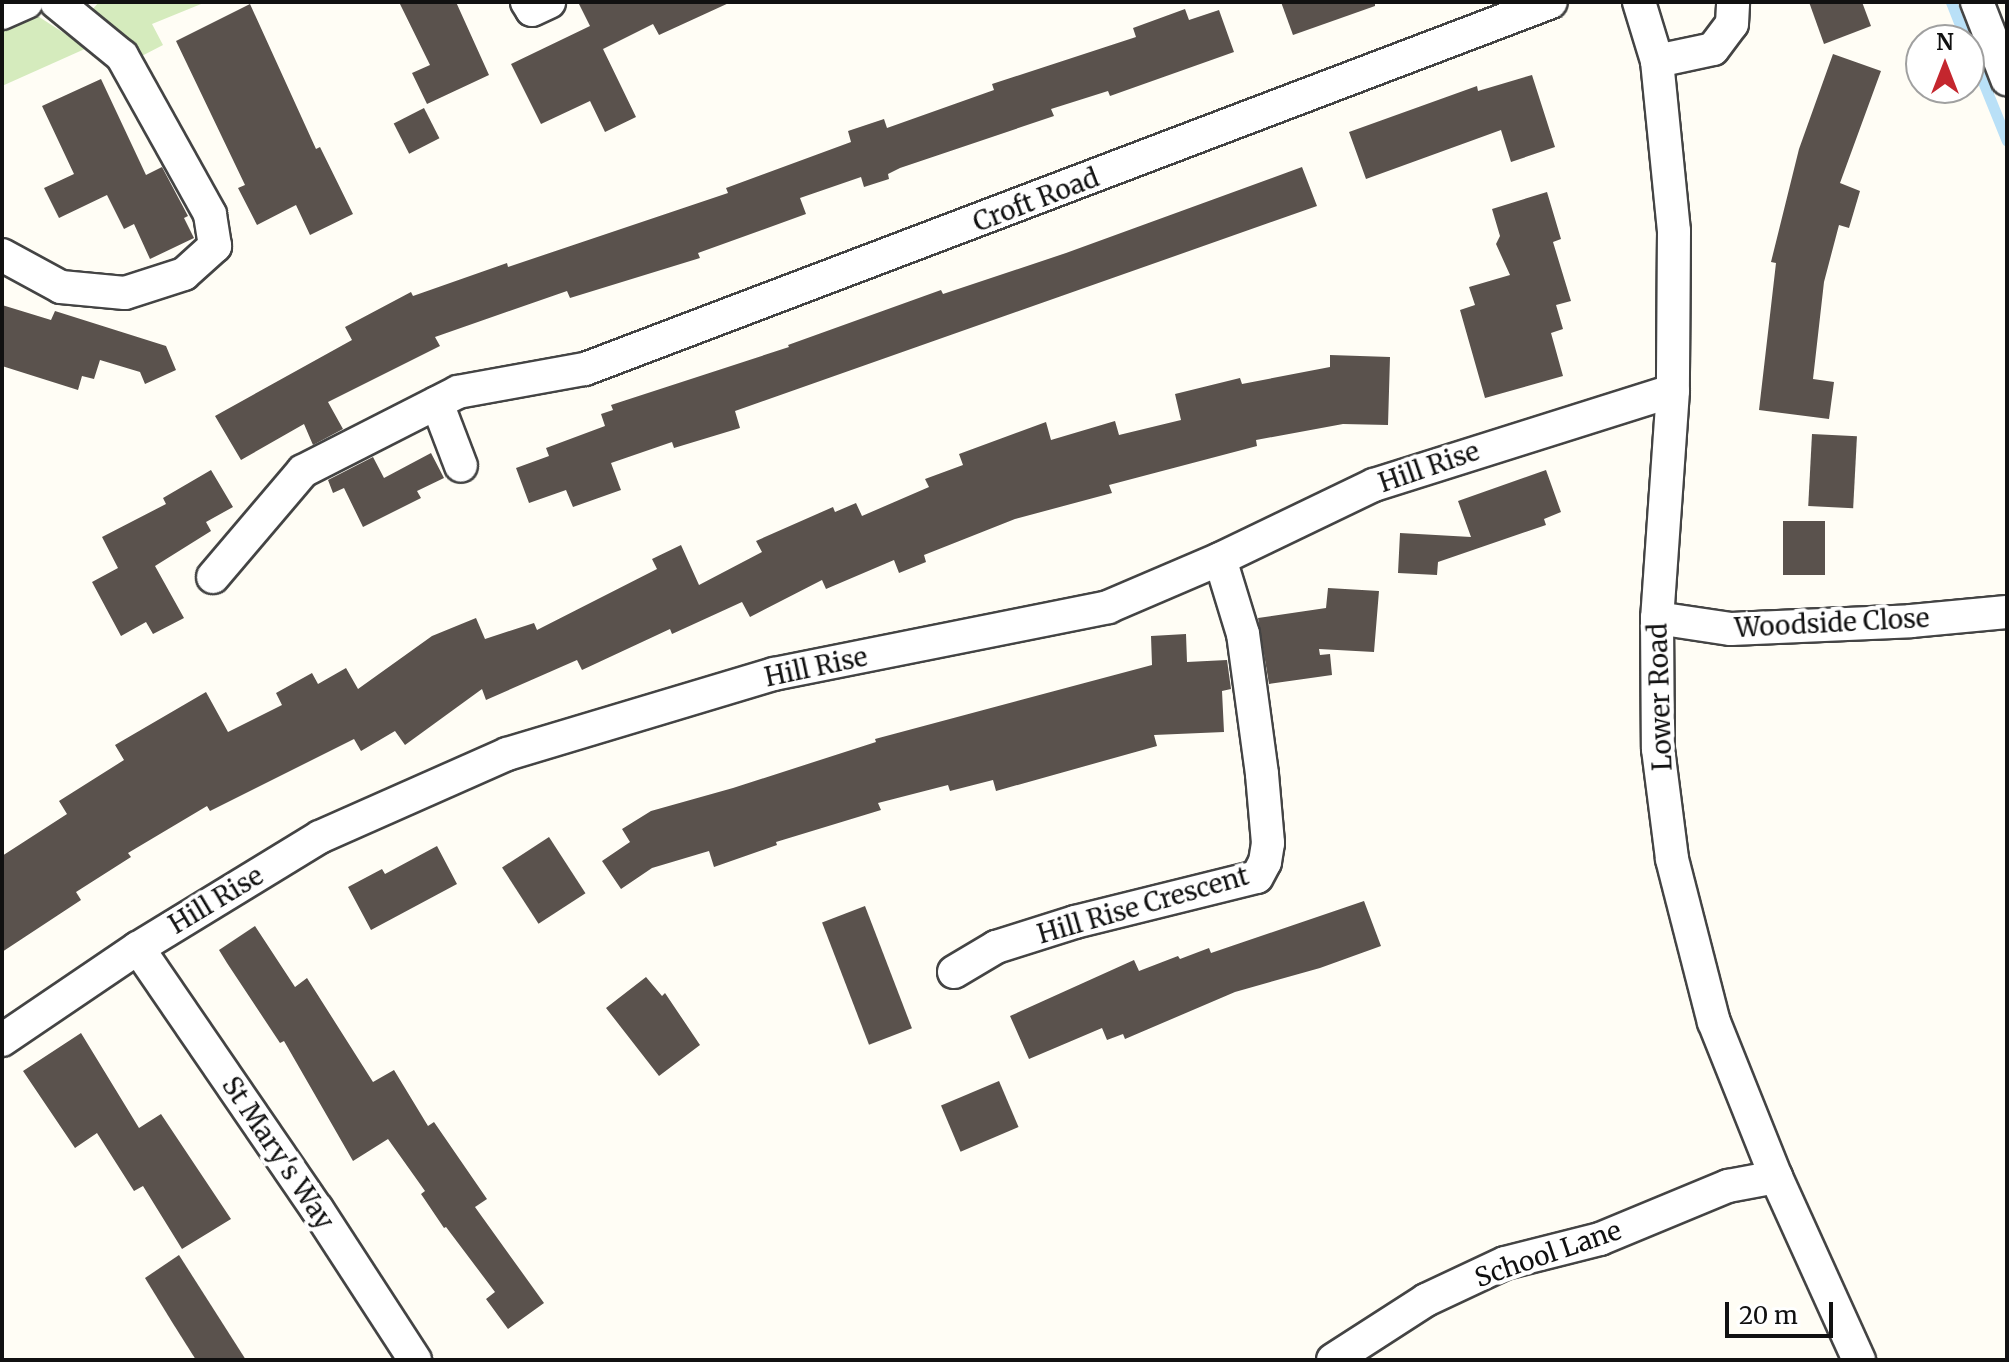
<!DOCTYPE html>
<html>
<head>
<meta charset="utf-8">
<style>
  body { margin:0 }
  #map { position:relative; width:2009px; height:1362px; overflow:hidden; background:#fffdf5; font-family:Merriweather,serif }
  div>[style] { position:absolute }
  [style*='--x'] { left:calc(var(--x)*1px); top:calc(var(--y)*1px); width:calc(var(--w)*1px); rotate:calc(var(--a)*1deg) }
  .green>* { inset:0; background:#d5ebbd }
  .stream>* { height:11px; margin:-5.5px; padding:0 5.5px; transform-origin:5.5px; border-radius:5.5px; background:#b9e0f7 }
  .building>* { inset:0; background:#5a524d; transform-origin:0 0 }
  .roads { filter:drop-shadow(2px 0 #444) drop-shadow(-2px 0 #444) drop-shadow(0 2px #444) drop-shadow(0 -2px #444) }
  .street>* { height:32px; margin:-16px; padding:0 16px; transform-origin:16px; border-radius:16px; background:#fff }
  span { translate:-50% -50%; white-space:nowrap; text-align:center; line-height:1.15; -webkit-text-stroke:8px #fff; paint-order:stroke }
  .street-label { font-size:26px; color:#111 }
  .frame { position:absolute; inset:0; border:4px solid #111; pointer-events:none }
  .north { position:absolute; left:1905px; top:24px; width:80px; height:80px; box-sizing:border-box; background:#fff; border:2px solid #a0a0a0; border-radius:50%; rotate:0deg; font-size:22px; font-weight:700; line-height:32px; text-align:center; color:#111 }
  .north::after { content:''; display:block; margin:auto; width:28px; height:36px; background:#c4262e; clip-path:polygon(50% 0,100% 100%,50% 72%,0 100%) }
  .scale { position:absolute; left:1725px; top:1302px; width:108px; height:36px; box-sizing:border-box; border:4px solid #111; border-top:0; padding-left:10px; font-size:24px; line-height:28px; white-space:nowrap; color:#111; -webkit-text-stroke:6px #fff; paint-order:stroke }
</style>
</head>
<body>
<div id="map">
  <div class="green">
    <i style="clip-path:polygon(99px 2px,206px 2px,152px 24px,163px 45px,134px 60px,91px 11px)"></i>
    <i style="clip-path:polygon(33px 13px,87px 48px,2px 86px,2px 27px)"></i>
  </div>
  <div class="stream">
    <i style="--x:1951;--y:2;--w:41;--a:68.5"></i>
    <i style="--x:1969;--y:47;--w:101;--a:68"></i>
  </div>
  <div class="building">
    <i style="clip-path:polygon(399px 2px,456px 2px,489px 75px,427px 104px,412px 73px,430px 65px)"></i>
    <i style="clip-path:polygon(578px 2px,731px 2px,659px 35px,653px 24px,603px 49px,636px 117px,605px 132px,590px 101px,541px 124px,511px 64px,590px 26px)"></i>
    <i style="clip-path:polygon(1281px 2px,1375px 2px,1375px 6px,1293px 35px)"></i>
    <i style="clip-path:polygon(1809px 2px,1862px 2px,1871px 26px,1824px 44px)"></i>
    <i style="clip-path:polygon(250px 4px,316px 149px,320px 147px,353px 214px,310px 235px,296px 205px,257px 225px,238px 188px,245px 185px,176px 41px)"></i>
    <i style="clip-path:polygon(1185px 9px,1189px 20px,1219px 10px,1234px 52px,1110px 96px,1108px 91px,1051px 109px,1054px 116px,900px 168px,888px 174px,889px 179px,864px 187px,861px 177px,800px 198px,806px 214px,698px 253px,700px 258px,570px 298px,567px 291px,435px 337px,440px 346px,328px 402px,343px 429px,313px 445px,304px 424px,241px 460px,215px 416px,352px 340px,345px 327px,411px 292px,413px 296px,507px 263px,508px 267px,728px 193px,726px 188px,851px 142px,848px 131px,884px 119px,887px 128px,994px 90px,992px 84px,1136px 37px,1133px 28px)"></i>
    <i style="clip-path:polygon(1833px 54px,1881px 71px,1840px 183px,1860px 191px,1849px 228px,1839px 225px,1824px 282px,1813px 379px,1834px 382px,1829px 419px,1759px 410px,1776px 263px,1771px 262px,1799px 149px)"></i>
    <i style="clip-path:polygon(1532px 75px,1555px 147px,1511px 162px,1501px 130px,1366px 179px,1349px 132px,1477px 86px,1478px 91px)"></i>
    <i style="clip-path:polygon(101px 79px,146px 175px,162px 167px,188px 216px,184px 218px,194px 238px,150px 259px,134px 224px,124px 229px,107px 195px,59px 218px,44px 188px,74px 174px,42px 106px)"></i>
    <i style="left:424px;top:108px;width:34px;height:34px;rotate:63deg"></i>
    <i style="clip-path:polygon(1302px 167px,1317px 206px,735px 411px,740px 428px,674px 448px,672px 442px,611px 463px,621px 490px,573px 507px,566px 490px,529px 503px,516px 468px,549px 456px,546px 448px,605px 426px,601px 414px,613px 410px,611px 405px,789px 347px,788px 345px,941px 290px,943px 294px,1066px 253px)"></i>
    <i style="clip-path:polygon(1547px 192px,1561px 239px,1553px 242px,1571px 301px,1556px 305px,1563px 329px,1551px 333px,1563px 376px,1485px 398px,1460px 310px,1475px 305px,1469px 287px,1510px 275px,1496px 244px,1500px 236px,1492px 209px)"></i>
    <i style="clip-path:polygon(2px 305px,51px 320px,55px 311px,166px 346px,176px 370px,145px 384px,140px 372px,100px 360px,94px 379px,82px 376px,78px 390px,2px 366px)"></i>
    <i style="clip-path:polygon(1330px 355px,1390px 357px,1388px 425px,1343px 424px,1256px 440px,1257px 446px,1109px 485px,1112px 493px,1015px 519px,924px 555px,926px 562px,899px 573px,894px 560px,826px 589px,822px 580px,750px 617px,742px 602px,672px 634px,670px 629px,582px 670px,577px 660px,486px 700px,482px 689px,405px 745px,395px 731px,361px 751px,354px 739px,210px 811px,207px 806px,128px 853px,131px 857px,76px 892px,81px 900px,2px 952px,2px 856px,67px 814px,59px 801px,124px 760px,115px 745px,206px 692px,228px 732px,282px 705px,276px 693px,312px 673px,318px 684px,346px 668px,358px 689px,432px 636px,476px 618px,485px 639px,534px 623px,537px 630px,657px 569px,652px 559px,681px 545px,699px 585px,762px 552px,756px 541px,833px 507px,835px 512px,856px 503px,862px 516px,929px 487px,925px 479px,963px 465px,959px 454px,1046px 422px,1051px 440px,1115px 421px,1119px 435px,1181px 420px,1175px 394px,1240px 378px,1242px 384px,1330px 367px)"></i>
    <i style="left:1812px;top:434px;width:45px;height:72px;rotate:3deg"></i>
    <i style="clip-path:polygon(431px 453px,444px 478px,417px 491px,421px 498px,363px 527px,344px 488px,333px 493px,328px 480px,373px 457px,384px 478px)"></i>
    <i style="clip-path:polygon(211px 470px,233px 507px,206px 522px,211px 531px,155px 566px,184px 618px,153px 634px,146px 622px,121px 636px,92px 582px,118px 568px,102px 537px,166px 504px,163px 498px)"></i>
    <i style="clip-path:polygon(1546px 470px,1561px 512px,1544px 519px,1546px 525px,1438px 562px,1437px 575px,1398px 573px,1400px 533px,1471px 537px,1458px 501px)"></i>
    <i style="left:1783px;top:521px;width:42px;height:54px"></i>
    <i style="clip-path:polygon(1328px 588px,1379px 591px,1374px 652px,1319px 649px,1320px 655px,1330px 654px,1332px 675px,1269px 684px,1258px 618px,1326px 608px)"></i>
    <i style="clip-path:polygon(1186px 634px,1187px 662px,1227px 660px,1231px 689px,1222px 691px,1224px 732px,1154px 735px,1157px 746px,996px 791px,993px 780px,950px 791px,948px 785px,878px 803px,881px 810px,776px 842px,777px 845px,714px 867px,709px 851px,652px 868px,621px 889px,602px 861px,630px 842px,622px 829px,651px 811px,733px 788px,876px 742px,875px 739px,1152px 665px,1151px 636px)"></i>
    <i style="left:549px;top:837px;width:67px;height:56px;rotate:57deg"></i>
    <i style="clip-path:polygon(437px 846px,457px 884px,371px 930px,348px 887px,382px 869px,385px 874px)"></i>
    <i style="clip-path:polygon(1364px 901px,1381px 946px,1320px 968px,1235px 992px,1125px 1039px,1123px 1034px,1107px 1040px,1102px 1028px,1029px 1059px,1010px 1016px,1134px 960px,1139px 971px,1178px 956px,1180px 959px,1209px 948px,1211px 953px)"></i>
    <i style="left:865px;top:906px;width:131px;height:46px;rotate:69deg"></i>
    <i style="clip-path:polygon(255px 926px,295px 987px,307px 978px,373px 1082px,394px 1070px,428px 1126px,434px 1122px,487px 1199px,475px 1207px,544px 1303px,508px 1329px,486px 1299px,495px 1292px,446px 1227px,444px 1228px,421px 1194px,425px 1191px,388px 1139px,353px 1161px,284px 1041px,280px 1043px,227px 963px,219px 950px)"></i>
    <i style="clip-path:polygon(646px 977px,662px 996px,665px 993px,700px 1045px,659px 1076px,606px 1008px)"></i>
    <i style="clip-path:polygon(81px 1033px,139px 1128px,161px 1114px,231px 1219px,182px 1249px,143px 1186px,134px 1191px,97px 1133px,75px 1148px,23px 1071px)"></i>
    <i style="left:999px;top:1081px;width:50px;height:63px;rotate:67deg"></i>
    <i style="clip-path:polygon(179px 1255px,246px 1360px,196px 1360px,172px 1322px,145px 1278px)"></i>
  </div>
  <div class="roads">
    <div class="street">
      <i style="--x:527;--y:2;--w:9;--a:58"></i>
      <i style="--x:532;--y:10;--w:19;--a:-25"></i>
      <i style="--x:1639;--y:2;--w:62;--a:73"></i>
      <i style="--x:1657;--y:61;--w:171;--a:84.3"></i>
      <i style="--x:1674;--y:231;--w:160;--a:90.4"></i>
      <i style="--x:1673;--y:391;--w:228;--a:94"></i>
      <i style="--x:1657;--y:618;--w:131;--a:89.6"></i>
      <i style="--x:1658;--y:749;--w:111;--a:82.7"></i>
      <i style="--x:1672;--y:859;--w:168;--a:75.6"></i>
      <i style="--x:1714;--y:1022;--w:167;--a:68.2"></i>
      <i style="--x:1776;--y:1177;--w:201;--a:65.6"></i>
      <i style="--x:1977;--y:2;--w:83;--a:68.7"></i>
      <i style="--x:2;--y:13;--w:27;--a:-24"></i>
      <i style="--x:1657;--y:61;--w:57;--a:-12.1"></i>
      <i style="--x:1713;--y:49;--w:31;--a:-53"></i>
      <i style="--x:1732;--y:24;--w:22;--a:-87"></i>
      <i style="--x:2;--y:255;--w:67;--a:28.5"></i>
      <i style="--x:61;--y:287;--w:64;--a:5.4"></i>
      <i style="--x:125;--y:293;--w:62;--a:-17.9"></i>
      <i style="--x:184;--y:274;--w:42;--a:-42.1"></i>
      <i style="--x:215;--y:246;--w:32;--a:-99"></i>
      <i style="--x:210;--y:214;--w:181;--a:-119.1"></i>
      <i style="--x:122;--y:56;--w:85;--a:-140.7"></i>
      <i style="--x:437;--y:403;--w:67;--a:69.1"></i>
      <i style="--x:213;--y:577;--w:139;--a:-49.7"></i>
      <i style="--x:303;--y:471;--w:174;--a:-27"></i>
      <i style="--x:458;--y:392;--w:129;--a:-10.3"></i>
      <i style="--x:585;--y:369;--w:1033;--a:-20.8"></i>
      <i style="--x:1657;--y:618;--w:75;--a:8.5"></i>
      <i style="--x:1731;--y:629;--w:180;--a:-2.5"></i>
      <i style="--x:1911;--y:621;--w:96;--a:-5.4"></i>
      <i style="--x:138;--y:948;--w:316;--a:55.6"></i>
      <i style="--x:317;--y:1209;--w:180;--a:57"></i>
      <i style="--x:954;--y:972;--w:49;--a:-30.8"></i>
      <i style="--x:996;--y:947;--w:83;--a:-17.6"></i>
      <i style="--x:1075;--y:922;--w:187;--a:-13.9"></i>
      <i style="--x:1257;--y:877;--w:17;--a:-62"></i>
      <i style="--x:1265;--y:862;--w:19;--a:-81"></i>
      <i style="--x:1268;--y:843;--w:69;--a:-95"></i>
      <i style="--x:1262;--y:774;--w:141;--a:-97.7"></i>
      <i style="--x:1243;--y:634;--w:78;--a:-107"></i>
      <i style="--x:2;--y:1040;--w:164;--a:-34.1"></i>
      <i style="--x:138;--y:948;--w:213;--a:-31.4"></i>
      <i style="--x:320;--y:837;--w:205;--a:-23.9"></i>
      <i style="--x:507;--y:754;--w:279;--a:-16.7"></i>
      <i style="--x:774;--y:674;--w:341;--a:-11.3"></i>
      <i style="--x:1108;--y:607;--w:122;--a:-23.2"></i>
      <i style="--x:1220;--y:559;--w:171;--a:-25.7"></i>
      <i style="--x:1374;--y:485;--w:313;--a:-17.5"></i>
      <i style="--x:1333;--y:1360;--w:111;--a:-32.8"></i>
      <i style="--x:1426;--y:1300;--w:87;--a:-25.1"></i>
      <i style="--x:1505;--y:1263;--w:98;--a:-14.2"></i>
      <i style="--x:1600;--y:1239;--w:139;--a:-22.5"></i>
      <i style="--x:1728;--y:1186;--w:49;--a:-10.6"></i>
    </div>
  </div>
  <div class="street-label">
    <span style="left:1036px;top:200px;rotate:-21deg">Croft Road</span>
    <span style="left:1429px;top:467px;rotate:-19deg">Hill Rise</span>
    <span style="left:1832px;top:623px;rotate:-3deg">Woodside Close</span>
    <span style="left:816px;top:667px;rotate:-12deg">Hill Rise</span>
    <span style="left:1660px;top:697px;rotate:-92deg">Lower Road</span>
    <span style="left:216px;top:900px;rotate:-31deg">Hill Rise</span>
    <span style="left:1143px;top:905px;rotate:-16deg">Hill Rise Crescent</span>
    <span style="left:278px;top:1153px;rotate:56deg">St Mary's Way</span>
    <span style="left:1548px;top:1254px;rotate:-19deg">School Lane</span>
  </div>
  <div class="frame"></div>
  <div class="north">N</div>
  <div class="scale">20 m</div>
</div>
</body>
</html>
